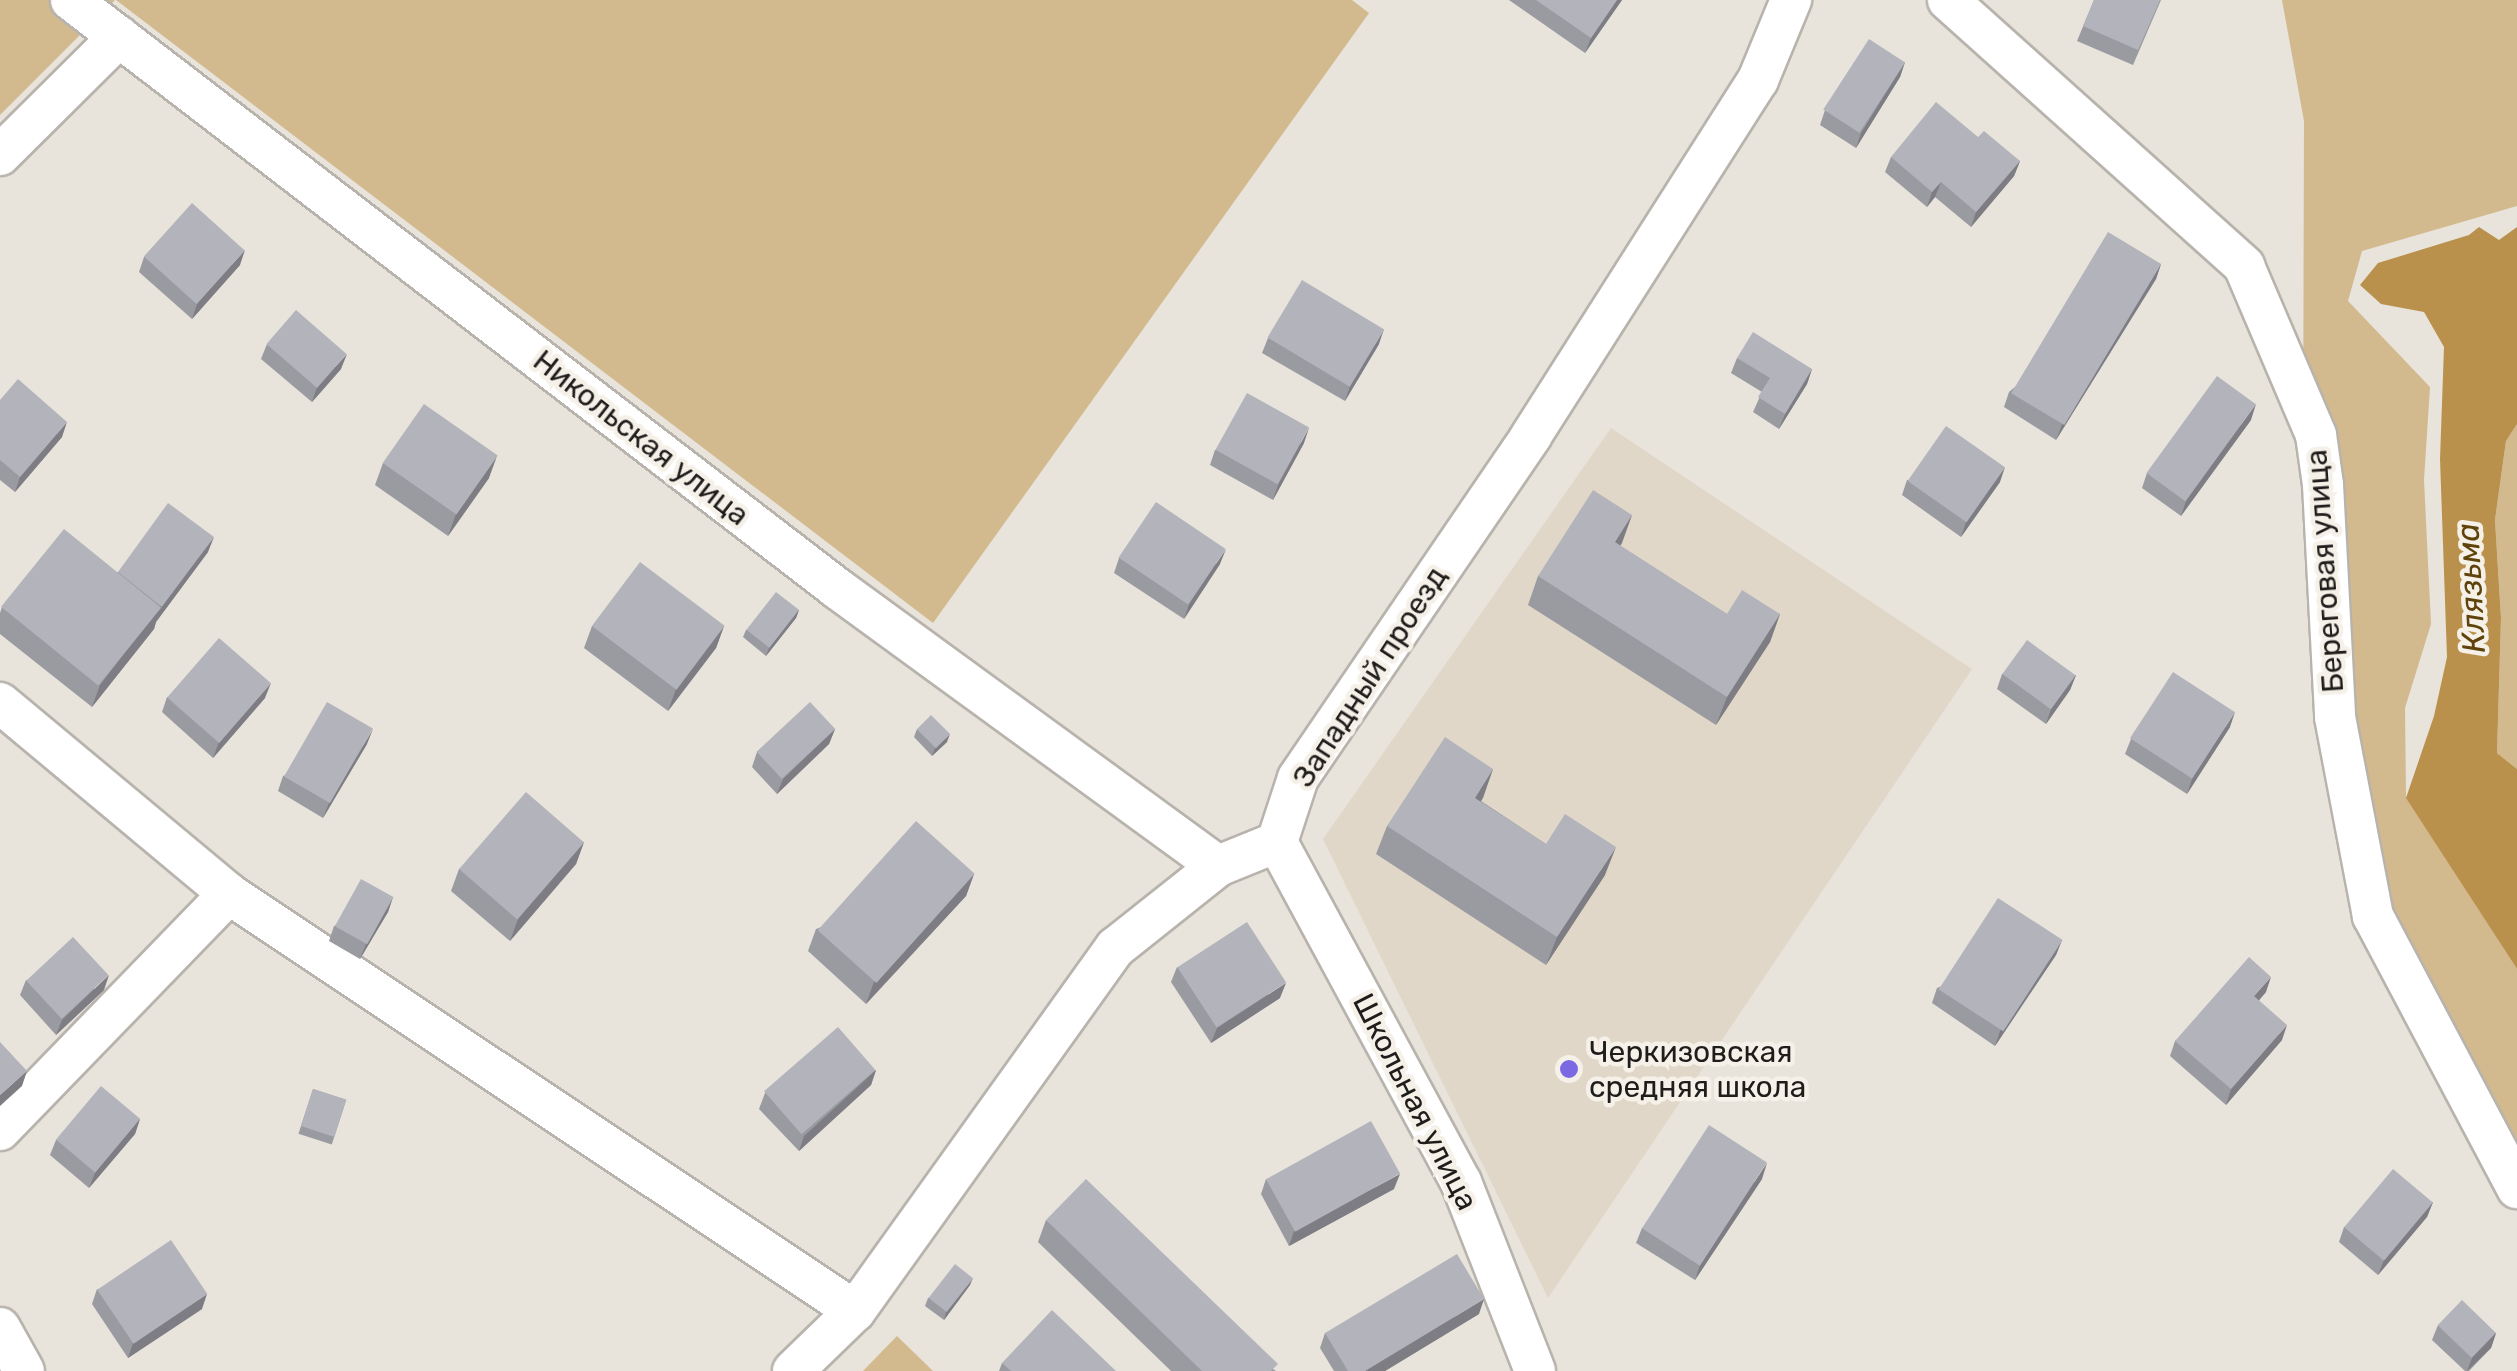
<!DOCTYPE html>
<html>
<head>
<meta charset="utf-8">
<style>
  body { margin:0 }
  #map { position:relative; width:2517px; height:1371px; overflow:hidden; background:#e8e3db; font-family:Rubik,sans-serif }
  div>[style] { position:absolute }
  [style*='--x'] { left:calc(var(--x)*1px); top:calc(var(--y)*1px); width:calc(var(--w)*1px); rotate:calc(var(--a)*1deg) }
  .built>* { inset:0; background:#e0d7c9 }
  .green>* { inset:0; background:#d3b98e }
  .water>* { inset:0; background:#b9914c }
  .roads { filter:drop-shadow(2px 0 #b8b3ac) drop-shadow(-2px 0 #b8b3ac) drop-shadow(0 2px #b8b3ac) drop-shadow(0 -2px #b8b3ac) }
  .minor>* { height:40px; margin:-20px; padding:0 20px; transform-origin:20px; border-radius:20px; background:#fff }
  .wall>* { inset:0; background:#9a9aa1; transform-origin:0 0 }
  .shaded-wall>* { inset:0; background:#7d7d83 }
  .building>* { inset:0; background:#b3b3bb; transform-origin:0 0 }
  .dots>* { width:28px; height:28px; translate:-50% -50%; box-sizing:border-box; border:5px solid #f5f0e8; border-radius:50% }
  span { translate:-50% -50%; white-space:nowrap; text-align:center; line-height:1.15; -webkit-text-stroke:9px #f5f0e8; paint-order:stroke }
  .street-label { font-size:30px; color:#1f1d1b }
  .poi-label { font-size:30px; color:#1f1d1b }
  .left { translate:0 -50%; text-align:left }
  .water-label { font-size:32px; color:#5f430b; font-style:italic }
</style>
</head>
<body>
<div id="map">
  <div class="built">
    <i style="clip-path:polygon(1611px 428px,1972px 669px,1548px 1298px,1323px 839px)"></i>
  </div>
  <div class="green">
    <i style="clip-path:polygon(0 0,115px 0,0 115px)"></i>
    <i style="clip-path:polygon(116px 0,1352px 0,1369px 13px,933px 623px)"></i>
    <i style="clip-path:polygon(2282px 0,2517px 0,2517px 206px,2362px 251px,2348px 301px,2430px 387px,2424px 480px,2431px 624px,2405px 708px,2406px 797px,2517px 969px,2517px 1172px,2373px 916px,2303px 474px,2304px 121px)"></i>
    <i style="clip-path:polygon(2517px 424px,2517px 769px,2497px 753px,2501px 618px,2495px 520px,2506px 441px)"></i>
    <i style="clip-path:polygon(897px 1336px,933px 1371px,863px 1371px)"></i>
  </div>
  <div class="water">
    <i style="clip-path:polygon(2479px 227px,2499px 240px,2517px 227px,2517px 424px,2506px 441px,2495px 520px,2501px 618px,2497px 753px,2517px 769px,2517px 969px,2406px 798px,2434px 716px,2447px 657px,2440px 459px,2444px 347px,2424px 312px,2381px 304px,2360px 285px,2378px 263px,2469px 235px)"></i>
  </div>
  <div class="roads">
    <div class="minor">
      <i style="--x:71;--y:0;--w:967;--a:37.52"></i>
      <i style="--x:838;--y:589;--w:470;--a:36.1"></i>
      <i style="--x:1948;--y:0;--w:398;--a:41.9"></i>
      <i style="--x:2244;--y:266;--w:184;--a:66.9"></i>
      <i style="--x:2316;--y:435;--w:50;--a:82"></i>
      <i style="--x:2323;--y:485;--w:232;--a:87"></i>
      <i style="--x:2335;--y:717;--w:203;--a:79.2"></i>
      <i style="--x:2373;--y:916;--w:308;--a:62.1"></i>
      <i style="--x:0;--y:155;--w:168;--a:-44.8"></i>
      <i style="--x:0;--y:703;--w:298;--a:39.8"></i>
      <i style="--x:229;--y:894;--w:752;--a:33.67"></i>
      <i style="--x:1277;--y:842;--w:387;--a:61.6"></i>
      <i style="--x:1461;--y:1182;--w:203;--a:68.6"></i>
      <i style="--x:0;--y:1130;--w:329;--a:-45.9"></i>
      <i style="--x:0;--y:1328;--w:49;--a:60.8"></i>
      <i style="--x:793;--y:1371;--w:86;--a:-44.1"></i>
      <i style="--x:855;--y:1311;--w:447;--a:-54.4"></i>
      <i style="--x:1115;--y:948;--w:132;--a:-38.5"></i>
      <i style="--x:1218;--y:866;--w:64;--a:-22.1"></i>
      <i style="--x:1277;--y:842;--w:67;--a:-71.8"></i>
      <i style="--x:1298;--y:778;--w:414;--a:-55.7"></i>
      <i style="--x:1531;--y:436;--w:422;--a:-57.5"></i>
      <i style="--x:1758;--y:80;--w:87;--a:-67.6"></i>
    </div>
  </div>
  <div class="wall">
    <i style="clip-path:polygon(1509px 0,1622px 0,1585px 53px)"></i>
    <i style="clip-path:polygon(2094px 0,2161px 0,2133px 65px,2077px 41px)"></i>
    <i style="clip-path:polygon(1905px 62px,1900px 77px,1856px 148px,1820px 125px,1825px 110px)"></i>
    <i style="clip-path:polygon(1978px 137px,2020px 161px,2014px 176px,1971px 227px,1935px 197px,1927px 207px,1885px 172px,1891px 157px)"></i>
    <i style="clip-path:polygon(144px 257px,240px 265px,192px 319px,139px 272px)"></i>
    <i style="clip-path:polygon(2161px 264px,2156px 279px,2056px 440px,2004px 407px,2009px 392px)"></i>
    <i style="clip-path:polygon(1268px 338px,1379px 344px,1345px 401px,1262px 353px)"></i>
    <i style="clip-path:polygon(267px 344px,341px 369px,312px 402px,261px 359px)"></i>
    <i style="clip-path:polygon(1737px 358px,1812px 369px,1807px 384px,1779px 429px,1753px 412px,1762px 392px,1731px 373px)"></i>
    <i style="clip-path:polygon(0 400px,62px 437px,15px 492px,0 480px)"></i>
    <i style="clip-path:polygon(2251px 420px,2181px 516px,2142px 488px,2147px 473px)"></i>
    <i style="clip-path:polygon(1304px 443px,1273px 500px,1210px 465px,1215px 450px)"></i>
    <i style="clip-path:polygon(383px 463px,489px 478px,448px 536px,375px 485px)"></i>
    <i style="clip-path:polygon(1907px 480px,2000px 482px,1961px 537px,1902px 495px)"></i>
    <i style="clip-path:polygon(1632px 515px,1620px 546px,1727px 614px,1780px 614px,1770px 642px,1716px 725px,1528px 605px,1538px 576px)"></i>
    <i style="clip-path:polygon(208px 552px,156px 622px,154px 629px,92px 707px,0 634px,0 613px,2px 607px,118px 572px)"></i>
    <i style="clip-path:polygon(1119px 558px,1220px 564px,1184px 619px,1114px 573px)"></i>
    <i style="clip-path:polygon(799px 610px,796px 618px,766px 656px,743px 637px,746px 630px)"></i>
    <i style="clip-path:polygon(592px 626px,724px 626px,716px 648px,668px 711px,584px 648px)"></i>
    <i style="clip-path:polygon(2002px 674px,2076px 675px,2070px 690px,2046px 724px,1997px 689px)"></i>
    <i style="clip-path:polygon(167px 697px,265px 698px,213px 758px,162px 712px)"></i>
    <i style="clip-path:polygon(2230px 727px,2187px 794px,2125px 754px,2131px 739px)"></i>
    <i style="clip-path:polygon(835px 729px,829px 744px,777px 794px,752px 767px,757px 752px)"></i>
    <i style="clip-path:polygon(917px 729px,947px 742px,932px 756px,914px 737px)"></i>
    <i style="clip-path:polygon(367px 744px,323px 818px,278px 791px,283px 776px)"></i>
    <i style="clip-path:polygon(1493px 769px,1481px 801px,1546px 844px,1605px 875px,1546px 965px,1376px 854px,1387px 826px)"></i>
    <i style="clip-path:polygon(584px 842px,576px 864px,510px 941px,451px 891px,459px 869px)"></i>
    <i style="clip-path:polygon(974px 874px,966px 896px,866px 1004px,808px 951px,816px 929px)"></i>
    <i style="clip-path:polygon(393px 897px,388px 912px,360px 959px,329px 941px,334px 926px)"></i>
    <i style="clip-path:polygon(2062px 940px,2056px 955px,1995px 1046px,1932px 1003px,1937px 988px)"></i>
    <i style="clip-path:polygon(1177px 967px,1280px 998px,1211px 1043px,1171px 982px)"></i>
    <i style="clip-path:polygon(26px 980px,104px 990px,56px 1035px,20px 995px)"></i>
    <i style="clip-path:polygon(2266px 992px,2259px 1000px,2282px 1040px,2226px 1105px,2170px 1056px,2175px 1041px)"></i>
    <i style="clip-path:polygon(876px 1070px,871px 1085px,799px 1151px,759px 1109px,765px 1093px)"></i>
    <i style="left:313px;top:1089px;width:35px;height:47px;rotate:18deg"></i>
    <i style="clip-path:polygon(140px 1119px,135px 1134px,89px 1188px,50px 1155px,56px 1140px)"></i>
    <i style="clip-path:polygon(1266px 1179px,1394px 1189px,1289px 1246px,1261px 1194px)"></i>
    <i style="clip-path:polygon(1762px 1179px,1695px 1280px,1636px 1243px,1642px 1228px)"></i>
    <i style="clip-path:polygon(2433px 1202px,2427px 1217px,2378px 1275px,2339px 1242px,2344px 1227px)"></i>
    <i style="clip-path:polygon(1046px 1220px,1276px 1371px,1171px 1371px,1038px 1242px)"></i>
    <i style="clip-path:polygon(970px 1285px,944px 1320px,925px 1306px,928px 1298px)"></i>
    <i style="clip-path:polygon(97px 1289px,202px 1309px,128px 1358px,92px 1304px)"></i>
    <i style="clip-path:polygon(1479px 1314px,1385px 1371px,1334px 1371px,1320px 1348px,1325px 1333px)"></i>
    <i style="clip-path:polygon(2438px 1325px,2496px 1333px,2491px 1348px,2469px 1371px,2465px 1371px,2432px 1340px)"></i>
    <i style="clip-path:polygon(1002px 1363px,1116px 1371px,999px 1371px)"></i>
  </div>
  <div class="shaded-wall">
    <i style="clip-path:polygon(1617px 0,1622px 0,1585px 53px,1591px 38px)"></i>
    <i style="clip-path:polygon(1905px 62px,1900px 77px,1856px 148px,1861px 133px)"></i>
    <i style="clip-path:polygon(2020px 161px,2014px 176px,1971px 227px,1976px 212px)"></i>
    <i style="clip-path:polygon(1941px 182px,1935px 197px,1927px 207px,1932px 192px)"></i>
    <i style="clip-path:polygon(245px 250px,240px 265px,192px 319px,197px 304px)"></i>
    <i style="clip-path:polygon(2161px 264px,2156px 279px,2056px 440px,2062px 425px)"></i>
    <i style="clip-path:polygon(1384px 329px,1379px 344px,1345px 401px,1350px 386px)"></i>
    <i style="clip-path:polygon(347px 354px,341px 369px,312px 402px,317px 387px)"></i>
    <i style="clip-path:polygon(1812px 369px,1807px 384px,1779px 429px,1785px 414px)"></i>
    <i style="clip-path:polygon(2256px 404px,2251px 420px,2181px 516px,2186px 501px)"></i>
    <i style="clip-path:polygon(67px 422px,62px 437px,15px 492px,20px 477px)"></i>
    <i style="clip-path:polygon(1309px 428px,1304px 443px,1273px 500px,1278px 485px)"></i>
    <i style="clip-path:polygon(497px 456px,489px 478px,448px 536px,456px 514px)"></i>
    <i style="clip-path:polygon(2005px 467px,2000px 482px,1961px 537px,1966px 522px)"></i>
    <i style="clip-path:polygon(1632px 515px,1622px 543px,1605px 571px,1615px 542px)"></i>
    <i style="clip-path:polygon(214px 537px,208px 552px,156px 622px,154px 629px,92px 707px,100px 685px)"></i>
    <i style="clip-path:polygon(1226px 549px,1220px 564px,1184px 619px,1189px 604px)"></i>
    <i style="clip-path:polygon(799px 610px,796px 618px,766px 656px,769px 648px)"></i>
    <i style="clip-path:polygon(1780px 614px,1770px 642px,1716px 725px,1727px 697px)"></i>
    <i style="clip-path:polygon(724px 626px,716px 648px,668px 711px,676px 689px)"></i>
    <i style="clip-path:polygon(2076px 675px,2070px 690px,2046px 724px,2051px 709px)"></i>
    <i style="clip-path:polygon(271px 683px,265px 698px,213px 758px,219px 742px)"></i>
    <i style="clip-path:polygon(2235px 712px,2230px 727px,2187px 794px,2192px 779px)"></i>
    <i style="clip-path:polygon(373px 729px,367px 744px,323px 818px,329px 803px)"></i>
    <i style="clip-path:polygon(835px 729px,829px 744px,777px 794px,783px 779px)"></i>
    <i style="clip-path:polygon(950px 734px,947px 742px,932px 756px,935px 748px)"></i>
    <i style="clip-path:polygon(1493px 769px,1483px 798px,1465px 826px,1475px 798px)"></i>
    <i style="clip-path:polygon(584px 842px,576px 864px,510px 941px,518px 919px)"></i>
    <i style="clip-path:polygon(1616px 847px,1605px 875px,1546px 965px,1557px 937px)"></i>
    <i style="clip-path:polygon(974px 874px,966px 896px,866px 1004px,874px 982px)"></i>
    <i style="clip-path:polygon(393px 897px,388px 912px,360px 959px,366px 944px)"></i>
    <i style="clip-path:polygon(2062px 940px,2056px 955px,1995px 1046px,2000px 1031px)"></i>
    <i style="clip-path:polygon(109px 975px,104px 990px,56px 1035px,62px 1020px)"></i>
    <i style="clip-path:polygon(2271px 977px,2266px 992px,2249px 1012px,2254px 996px)"></i>
    <i style="clip-path:polygon(1286px 983px,1280px 998px,1211px 1043px,1217px 1028px)"></i>
    <i style="clip-path:polygon(2287px 1025px,2282px 1040px,2226px 1105px,2231px 1089px)"></i>
    <i style="clip-path:polygon(876px 1070px,871px 1085px,799px 1151px,804px 1136px)"></i>
    <i style="clip-path:polygon(27px 1071px,22px 1086px,0 1106px,0 1095px)"></i>
    <i style="clip-path:polygon(140px 1119px,135px 1134px,89px 1188px,95px 1173px)"></i>
    <i style="clip-path:polygon(1767px 1163px,1762px 1179px,1695px 1280px,1700px 1265px)"></i>
    <i style="clip-path:polygon(1400px 1174px,1394px 1189px,1289px 1246px,1294px 1231px)"></i>
    <i style="clip-path:polygon(2433px 1202px,2427px 1217px,2378px 1275px,2384px 1260px)"></i>
    <i style="clip-path:polygon(973px 1278px,970px 1285px,944px 1320px,946px 1312px)"></i>
    <i style="clip-path:polygon(207px 1294px,202px 1309px,128px 1358px,133px 1343px)"></i>
    <i style="clip-path:polygon(1484px 1299px,1479px 1314px,1385px 1371px,1365px 1371px)"></i>
    <i style="clip-path:polygon(2496px 1333px,2491px 1348px,2467px 1371px,2472px 1358px)"></i>
  </div>
  <div class="building">
    <i style="clip-path:polygon(1536px 0,1617px 0,1591px 38px)"></i>
    <i style="clip-path:polygon(2094px 0,2160px 0,2138px 50px,2083px 26px)"></i>
    <i style="left:1869px;top:39px;width:43px;height:84px;rotate:33deg"></i>
    <i style="clip-path:polygon(1936px 102px,1978px 137px,1984px 131px,2020px 161px,1976px 212px,1941px 182px,1932px 192px,1891px 157px)"></i>
    <i style="left:192px;top:203px;width:71px;height:72px;rotate:42deg"></i>
    <i style="left:2108px;top:232px;width:62px;height:188px;rotate:31deg"></i>
    <i style="left:1302px;top:280px;width:96px;height:67px;rotate:31deg"></i>
    <i style="left:296px;top:310px;width:67px;height:45px;rotate:41deg"></i>
    <i style="clip-path:polygon(1753px 332px,1812px 369px,1785px 414px,1758px 397px,1770px 378px,1737px 358px)"></i>
    <i style="left:2217px;top:376px;width:48px;height:120px;rotate:36deg"></i>
    <i style="clip-path:polygon(18px 379px,67px 422px,20px 477px,0 460px,0 400px)"></i>
    <i style="left:1247px;top:393px;width:71px;height:65px;rotate:29deg"></i>
    <i style="left:424px;top:404px;width:90px;height:72px;rotate:35deg"></i>
    <i style="left:1946px;top:426px;width:72px;height:67px;rotate:35deg"></i>
    <i style="clip-path:polygon(1593px 490px,1632px 515px,1615px 542px,1727px 614px,1742px 590px,1780px 614px,1727px 697px,1538px 576px)"></i>
    <i style="left:1156px;top:502px;width:84px;height:67px;rotate:34deg"></i>
    <i style="clip-path:polygon(168px 503px,214px 537px,158px 612px,162px 607px,118px 572px)"></i>
    <i style="left:64px;top:529px;width:125px;height:100px;rotate:39deg"></i>
    <i style="left:640px;top:562px;width:106px;height:80px;rotate:37deg"></i>
    <i style="left:776px;top:592px;width:29px;height:48px;rotate:38deg"></i>
    <i style="left:219px;top:638px;width:69px;height:79px;rotate:41deg"></i>
    <i style="left:2027px;top:640px;width:60px;height:42px;rotate:36deg"></i>
    <i style="left:2173px;top:672px;width:74px;height:79px;rotate:33deg"></i>
    <i style="left:327px;top:702px;width:53px;height:86px;rotate:30deg"></i>
    <i style="left:810px;top:702px;width:37px;height:73px;rotate:47deg"></i>
    <i style="left:931px;top:715px;width:27px;height:20px;rotate:45deg"></i>
    <i style="clip-path:polygon(1445px 737px,1493px 769px,1475px 798px,1546px 844px,1565px 814px,1616px 847px,1557px 937px,1387px 826px)"></i>
    <i style="left:526px;top:792px;width:77px;height:102px;rotate:41deg"></i>
    <i style="left:916px;top:821px;width:79px;height:147px;rotate:42deg"></i>
    <i style="left:361px;top:879px;width:37px;height:54px;rotate:29deg"></i>
    <i style="left:1998px;top:898px;width:77px;height:109px;rotate:33deg"></i>
    <i style="left:1247px;top:922px;width:72px;height:83px;rotate:57deg"></i>
    <i style="left:73px;top:937px;width:52px;height:64px;rotate:47deg"></i>
    <i style="clip-path:polygon(2249px 957px,2271px 977px,2254px 996px,2287px 1025px,2231px 1089px,2175px 1041px)"></i>
    <i style="left:838px;top:1027px;width:57px;height:98px;rotate:49deg"></i>
    <i style="clip-path:polygon(0 1042px,27px 1071px,0 1095px)"></i>
    <i style="left:101px;top:1086px;width:51px;height:70px;rotate:40deg"></i>
    <i style="left:313px;top:1089px;width:35px;height:39px;rotate:18deg"></i>
    <i style="left:1371px;top:1121px;width:60px;height:120px;rotate:61deg"></i>
    <i style="left:1709px;top:1125px;width:69px;height:123px;rotate:33deg"></i>
    <i style="left:2393px;top:1169px;width:52px;height:76px;rotate:40deg"></i>
    <i style="clip-path:polygon(1086px 1179px,1278px 1364px,1271px 1371px,1202px 1371px,1046px 1220px)"></i>
    <i style="left:171px;top:1240px;width:65px;height:89px;rotate:56deg"></i>
    <i style="clip-path:polygon(1457px 1254px,1484px 1299px,1365px 1371px,1348px 1371px,1325px 1333px)"></i>
    <i style="left:955px;top:1264px;width:23px;height:43px;rotate:38deg"></i>
    <i style="left:2462px;top:1300px;width:47px;height:35px;rotate:44deg"></i>
    <i style="clip-path:polygon(1052px 1310px,1116px 1371px,1011px 1371px,1002px 1363px)"></i>
  </div>
  <div class="dots">
    <i style="left:1569px;top:1069px;background:#7b69e4"></i>
  </div>
  <div class="street-label">
    <span style="left:641px;top:438px;rotate:38deg">Никольская улица</span>
    <span style="left:2325px;top:571px;rotate:-94deg">Береговая улица</span>
    <span style="left:1370px;top:677px;rotate:-57deg">Западный проезд</span>
    <span style="left:1415px;top:1102px;rotate:63deg">Школьная улица</span>
  </div>
  <div class="poi-label">
    <span class="left" style="left:1589px;top:1069px">Черкизовская<br>средняя школа</span>
  </div>
  <div class="water-label">
    <span style="left:2471px;top:588px;rotate:-93deg">Клязьма</span>
  </div>
</div>
</body>
</html>
